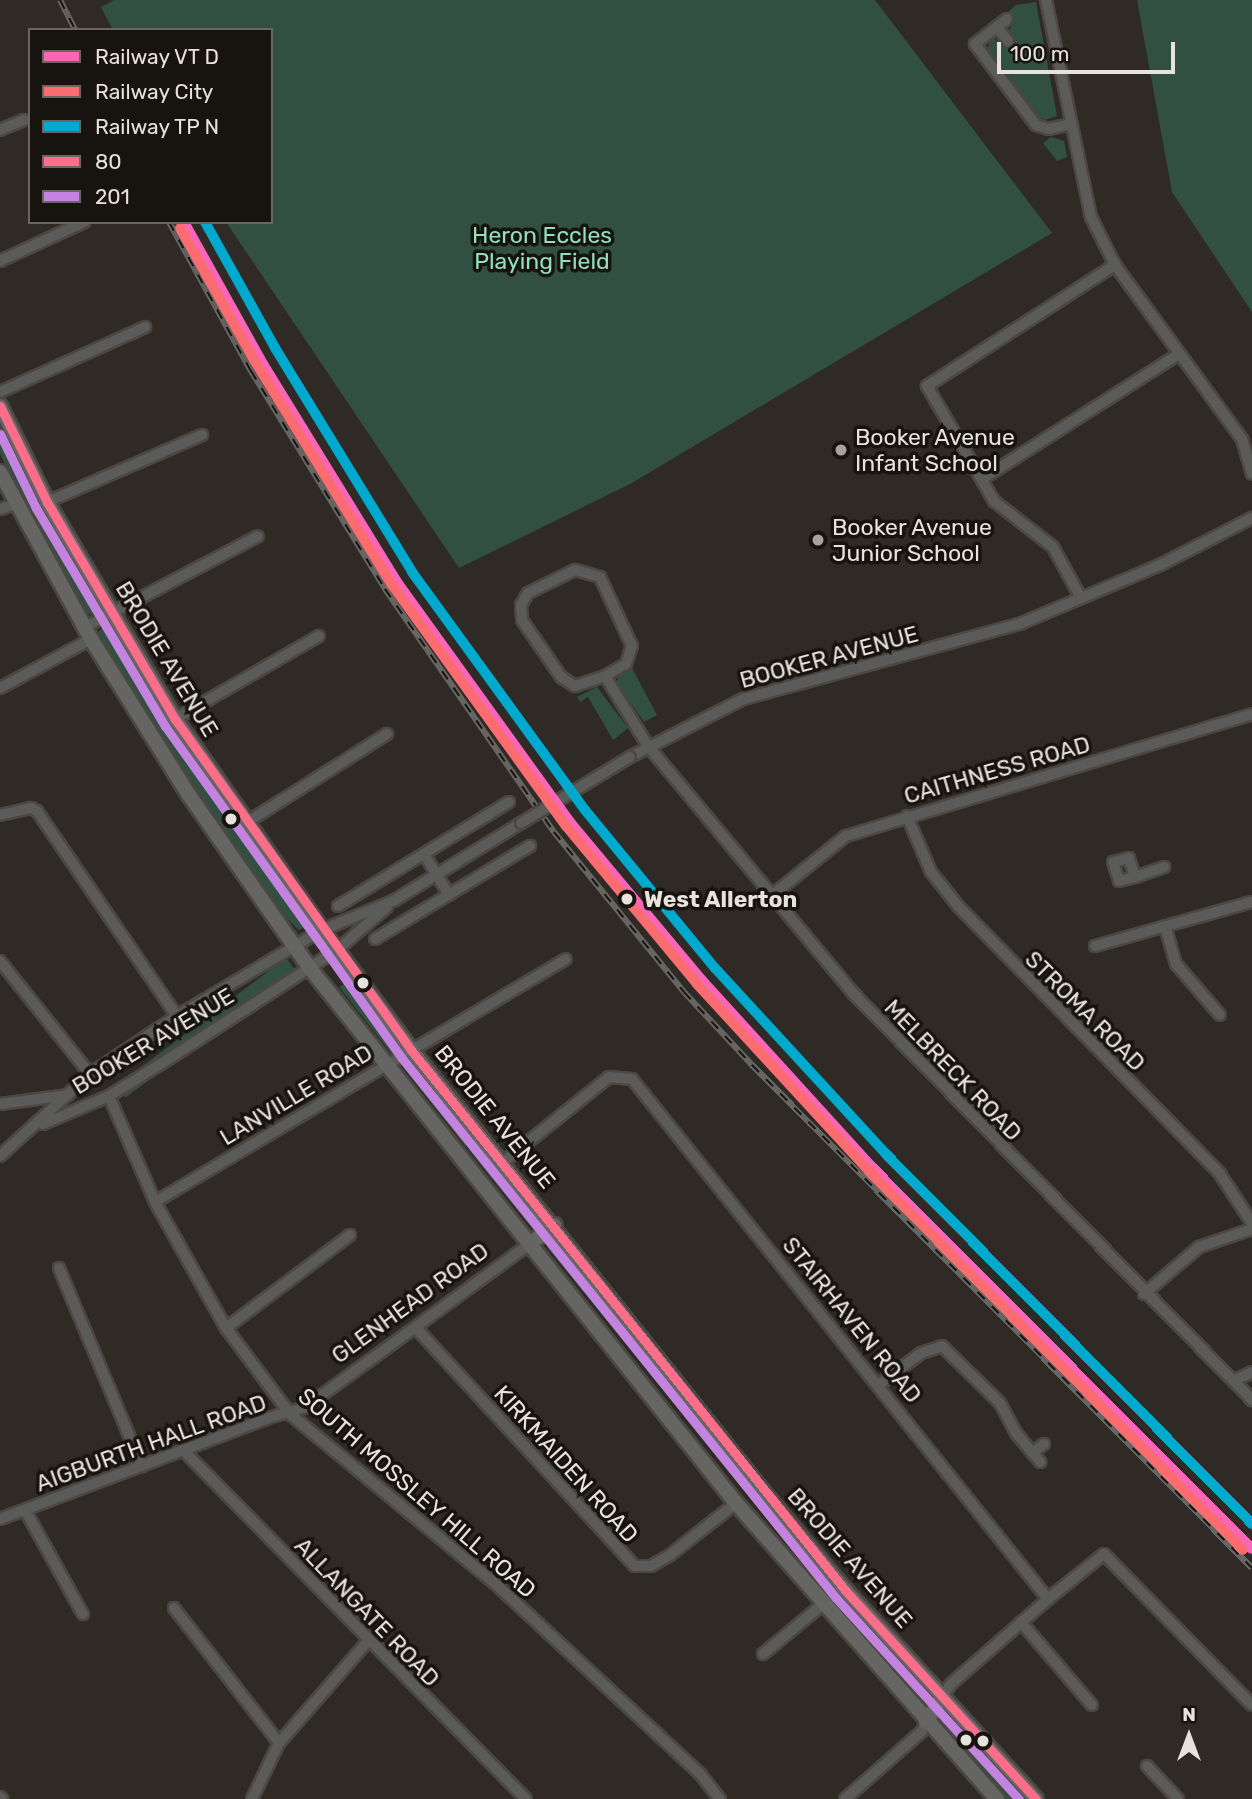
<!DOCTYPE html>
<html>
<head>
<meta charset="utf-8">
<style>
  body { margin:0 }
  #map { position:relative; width:1252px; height:1799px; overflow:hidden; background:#2f2a25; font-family:Rubik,sans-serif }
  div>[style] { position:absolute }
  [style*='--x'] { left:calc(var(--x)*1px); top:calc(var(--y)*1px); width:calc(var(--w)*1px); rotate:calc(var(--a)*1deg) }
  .green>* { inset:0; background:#315042; transform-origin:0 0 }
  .roads { filter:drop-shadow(2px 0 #4c4743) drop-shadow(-2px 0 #4c4743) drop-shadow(0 2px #4c4743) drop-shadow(0 -2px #4c4743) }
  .street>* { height:10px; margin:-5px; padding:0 5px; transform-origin:5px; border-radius:5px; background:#5b5b5a }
  .secondary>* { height:14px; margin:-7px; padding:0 7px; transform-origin:7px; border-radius:7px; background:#656664 }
  .rail>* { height:6px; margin-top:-3px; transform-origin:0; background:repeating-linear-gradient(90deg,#17130f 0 10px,#666562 0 20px); box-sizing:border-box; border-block:2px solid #666562 }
  .bridges { filter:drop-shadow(2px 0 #4c4743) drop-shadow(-2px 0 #4c4743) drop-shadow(0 2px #4c4743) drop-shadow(0 -2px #4c4743) }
  .street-bridge>* { height:10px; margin:-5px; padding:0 5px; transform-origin:5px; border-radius:5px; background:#5b5b5a }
  .bus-1>* { height:9px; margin:-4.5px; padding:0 4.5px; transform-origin:4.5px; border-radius:4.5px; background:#fb6d88 }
  .bus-2>* { height:9px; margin:-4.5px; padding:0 4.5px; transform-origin:4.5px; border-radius:4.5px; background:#c483df }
  .rail-1>* { height:10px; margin:-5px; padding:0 5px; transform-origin:5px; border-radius:5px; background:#fa66b7 }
  .rail-2>* { height:10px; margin:-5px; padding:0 5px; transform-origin:5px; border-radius:5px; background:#fb6c71 }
  .rail-3>* { height:10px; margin:-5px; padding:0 5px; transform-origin:5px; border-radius:5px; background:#00a9ce }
  .dots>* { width:19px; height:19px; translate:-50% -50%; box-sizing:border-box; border:4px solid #17130f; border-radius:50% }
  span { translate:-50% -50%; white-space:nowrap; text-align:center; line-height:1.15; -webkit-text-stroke:7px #17130f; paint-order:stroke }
  .park-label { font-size:23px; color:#90e0bc }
  .poi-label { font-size:23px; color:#e8e2dd }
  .left { translate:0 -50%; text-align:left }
  .street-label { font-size:23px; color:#e8e2dd }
  .stop-label { font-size:23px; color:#e8e2dd; font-weight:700 }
  .legend { position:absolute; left:28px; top:28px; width:245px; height:196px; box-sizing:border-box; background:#17130f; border:2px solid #6b6661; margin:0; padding:9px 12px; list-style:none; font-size:21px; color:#e8e2dd }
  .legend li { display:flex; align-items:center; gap:14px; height:35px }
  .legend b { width:35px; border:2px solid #6b6661 }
  .north { position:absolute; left:1154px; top:1701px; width:70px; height:70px; -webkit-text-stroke:5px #17130f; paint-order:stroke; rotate:0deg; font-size:19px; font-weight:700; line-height:28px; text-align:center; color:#e8e2dd }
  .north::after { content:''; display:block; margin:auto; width:24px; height:32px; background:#e8e2dd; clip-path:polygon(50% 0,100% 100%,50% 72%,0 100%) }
  .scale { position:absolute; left:997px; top:42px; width:178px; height:32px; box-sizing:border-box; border:4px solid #e8e2dd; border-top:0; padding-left:9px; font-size:21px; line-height:24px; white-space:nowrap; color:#e8e2dd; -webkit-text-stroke:5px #17130f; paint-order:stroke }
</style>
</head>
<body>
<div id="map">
  <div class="green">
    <i style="clip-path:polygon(114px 0,875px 0,1052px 233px,630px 484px,459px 568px,226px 222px,271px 222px,271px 30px,113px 30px,101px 7px)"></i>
    <i style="clip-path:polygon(1137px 0,1252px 0,1252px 312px,1172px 192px)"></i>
    <i style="clip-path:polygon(1036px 2px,1057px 116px,1045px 120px,1031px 114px,985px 52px,992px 38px,1007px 46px,1013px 41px,1009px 31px,1013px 21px,1007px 13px,1016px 5px)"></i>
    <i style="clip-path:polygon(1051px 137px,1064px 141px,1067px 157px,1057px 161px,1043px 143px)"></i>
    <i style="clip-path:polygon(0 422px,100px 610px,99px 615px,84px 614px,25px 506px,0 454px)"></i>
    <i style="clip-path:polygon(104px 625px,233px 819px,308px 919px,306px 927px,299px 930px,283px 915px,155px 730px,97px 634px)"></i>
    <i style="clip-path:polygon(632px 668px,657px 715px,644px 722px,617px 683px,618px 676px)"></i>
    <i style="clip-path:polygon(597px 687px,628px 728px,613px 740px,588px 697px,580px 702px,577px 697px)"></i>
    <i style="left:286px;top:958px;width:15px;height:212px;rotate:53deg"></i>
    <i style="clip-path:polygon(353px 979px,404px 1049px,391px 1053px,339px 987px)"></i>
    <i style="clip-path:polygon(411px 1056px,470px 1134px,464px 1139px,467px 1148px,401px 1065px)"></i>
    <i style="left:480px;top:1140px;width:104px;height:15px;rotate:51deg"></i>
    <i style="left:559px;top:1238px;width:587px;height:15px;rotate:51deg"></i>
    <i style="clip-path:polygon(949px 1715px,1027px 1799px,1005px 1799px,937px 1724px)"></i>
  </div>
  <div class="roads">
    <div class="street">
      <i style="--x:1046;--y:0;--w:222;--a:78.3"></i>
      <i style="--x:1091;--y:217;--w:54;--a:63.4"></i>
      <i style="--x:1115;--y:265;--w:215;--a:53.9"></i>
      <i style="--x:1242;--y:439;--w:36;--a:74"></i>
      <i style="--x:1007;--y:19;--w:41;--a:142"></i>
      <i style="--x:975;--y:44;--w:101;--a:53"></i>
      <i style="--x:1036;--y:125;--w:13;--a:18"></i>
      <i style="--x:1048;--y:129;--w:24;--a:-12"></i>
      <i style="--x:997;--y:27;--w:18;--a:52"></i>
      <i style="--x:0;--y:130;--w:26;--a:-23"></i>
      <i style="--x:0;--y:261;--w:93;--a:-24.9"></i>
      <i style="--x:0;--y:392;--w:159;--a:-24.1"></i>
      <i style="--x:982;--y:479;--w:233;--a:-32.4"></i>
      <i style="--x:47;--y:502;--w:169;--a:-23.4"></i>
      <i style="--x:0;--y:509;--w:17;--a:-17"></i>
      <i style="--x:1081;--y:598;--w:58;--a:-118.8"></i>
      <i style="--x:1053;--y:547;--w:75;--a:-142.1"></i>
      <i style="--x:994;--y:501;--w:133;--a:-120.2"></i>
      <i style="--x:927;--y:386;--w:224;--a:-32.8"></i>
      <i style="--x:85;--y:627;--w:195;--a:-27.7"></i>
      <i style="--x:605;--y:676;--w:24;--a:-30"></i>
      <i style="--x:626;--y:664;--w:19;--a:-72"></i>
      <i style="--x:632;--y:646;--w:76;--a:-114.9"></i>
      <i style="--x:600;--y:577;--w:26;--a:-164"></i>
      <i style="--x:575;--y:570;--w:52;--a:153.9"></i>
      <i style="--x:528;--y:593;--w:14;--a:120"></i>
      <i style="--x:521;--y:605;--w:15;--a:86"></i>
      <i style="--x:522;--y:620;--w:69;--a:55.6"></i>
      <i style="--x:561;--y:677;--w:17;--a:33"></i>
      <i style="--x:575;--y:686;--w:32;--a:-18"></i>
      <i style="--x:605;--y:676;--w:82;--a:58.4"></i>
      <i style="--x:648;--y:746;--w:322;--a:50.3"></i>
      <i style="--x:854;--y:994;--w:569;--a:45.57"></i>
      <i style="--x:0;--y:688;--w:103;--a:-28.3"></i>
      <i style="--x:175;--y:719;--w:166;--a:-30"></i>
      <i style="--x:630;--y:757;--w:127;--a:-27.2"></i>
      <i style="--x:743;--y:699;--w:289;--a:-15.2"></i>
      <i style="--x:1022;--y:623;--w:150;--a:-22.8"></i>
      <i style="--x:1160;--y:565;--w:103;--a:-27.1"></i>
      <i style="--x:0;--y:815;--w:32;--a:-13"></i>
      <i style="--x:31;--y:808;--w:7;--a:27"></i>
      <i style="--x:37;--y:811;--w:248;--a:55.7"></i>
      <i style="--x:907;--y:816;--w:61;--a:66.8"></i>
      <i style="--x:931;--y:872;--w:43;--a:51.5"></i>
      <i style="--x:958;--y:906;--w:375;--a:45.6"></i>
      <i style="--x:1220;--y:1174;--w:59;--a:56.9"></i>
      <i style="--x:244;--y:824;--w:169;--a:-32.2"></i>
      <i style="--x:424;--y:854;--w:48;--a:58.6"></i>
      <i style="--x:1135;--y:877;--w:20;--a:-108"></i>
      <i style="--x:1129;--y:858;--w:16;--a:166"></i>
      <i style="--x:1113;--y:862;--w:20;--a:72"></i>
      <i style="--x:1119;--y:881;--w:16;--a:-14"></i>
      <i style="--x:1135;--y:877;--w:31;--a:-19"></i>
      <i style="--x:770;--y:897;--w:97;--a:-38.8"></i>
      <i style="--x:846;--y:836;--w:424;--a:-16.7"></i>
      <i style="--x:338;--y:906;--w:200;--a:-31.3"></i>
      <i style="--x:1165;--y:926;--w:40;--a:74"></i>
      <i style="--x:1176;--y:964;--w:67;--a:49.2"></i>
      <i style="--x:375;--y:939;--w:181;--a:-31"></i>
      <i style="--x:1095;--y:946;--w:163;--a:-15.7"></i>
      <i style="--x:0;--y:961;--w:144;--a:51.5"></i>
      <i style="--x:109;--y:1096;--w:116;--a:66.5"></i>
      <i style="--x:155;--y:1202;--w:145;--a:60.6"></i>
      <i style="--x:226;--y:1328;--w:107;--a:53.3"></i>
      <i style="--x:290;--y:1414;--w:273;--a:39.6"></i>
      <i style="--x:500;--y:1588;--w:275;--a:42.9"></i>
      <i style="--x:701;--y:1775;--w:31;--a:52"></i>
      <i style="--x:0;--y:1104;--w:69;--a:-7.5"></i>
      <i style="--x:43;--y:1124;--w:72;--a:-23"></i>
      <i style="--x:109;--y:1096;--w:68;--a:-31.8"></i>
      <i style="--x:167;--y:1060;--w:202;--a:-32.9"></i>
      <i style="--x:337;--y:950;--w:66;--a:-40.7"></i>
      <i style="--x:0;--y:1156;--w:122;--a:-42.3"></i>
      <i style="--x:90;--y:1074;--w:105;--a:-33.7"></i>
      <i style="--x:177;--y:1016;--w:169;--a:-30.7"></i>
      <i style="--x:322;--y:930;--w:79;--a:-22.3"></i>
      <i style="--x:395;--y:900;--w:148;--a:-31.4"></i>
      <i style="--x:502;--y:1163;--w:137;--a:-38.8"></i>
      <i style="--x:609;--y:1077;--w:23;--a:5"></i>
      <i style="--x:632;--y:1079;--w:666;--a:51.34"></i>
      <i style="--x:1048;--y:1599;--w:129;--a:138.8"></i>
      <i style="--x:951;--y:1684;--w:16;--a:125"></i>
      <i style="--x:155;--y:1202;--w:477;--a:-30.6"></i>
      <i style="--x:59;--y:1268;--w:215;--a:67.3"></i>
      <i style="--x:1144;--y:1294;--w:72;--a:-40.5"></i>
      <i style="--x:1199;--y:1247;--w:56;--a:-18.8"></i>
      <i style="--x:226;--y:1328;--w:155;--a:-36.9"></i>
      <i style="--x:416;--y:1328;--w:323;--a:47.4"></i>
      <i style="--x:635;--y:1566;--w:16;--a:0"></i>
      <i style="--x:651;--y:1566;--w:22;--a:-30"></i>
      <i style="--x:670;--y:1555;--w:84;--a:-38.2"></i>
      <i style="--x:1233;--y:1381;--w:21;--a:-25"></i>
      <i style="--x:880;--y:1384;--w:51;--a:-37.1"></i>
      <i style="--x:921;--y:1353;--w:22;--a:-18"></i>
      <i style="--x:942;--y:1346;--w:81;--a:44.5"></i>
      <i style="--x:1000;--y:1403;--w:34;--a:62"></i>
      <i style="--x:1016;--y:1433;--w:38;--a:50"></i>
      <i style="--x:183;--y:1450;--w:489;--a:45.5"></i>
      <i style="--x:1032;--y:1453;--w:15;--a:-37"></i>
      <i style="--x:25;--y:1510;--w:119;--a:60.9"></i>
      <i style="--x:0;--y:1519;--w:286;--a:-20.6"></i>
      <i style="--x:268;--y:1418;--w:37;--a:-16"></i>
      <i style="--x:304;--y:1408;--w:279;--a:-36"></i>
      <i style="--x:1048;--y:1599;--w:72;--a:-38.8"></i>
      <i style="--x:1104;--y:1554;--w:211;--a:45.6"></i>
      <i style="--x:174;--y:1608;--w:171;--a:52.1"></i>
      <i style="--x:1021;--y:1622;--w:109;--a:49.5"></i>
      <i style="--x:763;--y:1654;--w:77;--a:-39.7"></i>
      <i style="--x:1147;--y:1766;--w:45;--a:46.8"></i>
      <i style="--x:0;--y:1797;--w:3;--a:45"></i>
      <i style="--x:252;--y:1799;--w:62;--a:-64.3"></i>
      <i style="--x:279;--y:1743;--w:135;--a:-48.9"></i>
      <i style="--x:845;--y:1799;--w:103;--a:-41.4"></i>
      <i style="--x:922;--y:1731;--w:10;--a:-66"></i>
    </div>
    <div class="secondary">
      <i style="--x:0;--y:406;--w:107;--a:63.9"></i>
      <i style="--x:47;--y:502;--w:252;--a:59.5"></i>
      <i style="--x:175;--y:719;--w:257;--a:55.1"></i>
      <i style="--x:322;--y:930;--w:149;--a:53.4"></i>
      <i style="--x:411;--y:1050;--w:560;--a:51.45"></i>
      <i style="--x:760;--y:1488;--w:133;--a:50.2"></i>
      <i style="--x:845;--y:1590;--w:283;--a:47.6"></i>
      <i style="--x:0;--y:472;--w:190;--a:61.4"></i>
      <i style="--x:91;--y:639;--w:184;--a:57.9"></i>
      <i style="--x:189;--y:795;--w:210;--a:55.1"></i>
      <i style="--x:309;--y:967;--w:685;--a:51.46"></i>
      <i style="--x:736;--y:1503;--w:395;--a:48.6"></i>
      <i style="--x:530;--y:1244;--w:31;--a:-38"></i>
      <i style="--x:926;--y:1722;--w:30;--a:-57"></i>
    </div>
  </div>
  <div class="rail">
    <i style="--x:60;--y:0;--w:34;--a:63"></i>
    <i style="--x:169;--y:222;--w:170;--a:61.2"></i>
    <i style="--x:251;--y:371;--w:256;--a:58.4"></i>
    <i style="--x:385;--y:589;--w:296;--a:55.2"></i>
    <i style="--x:554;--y:832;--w:206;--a:50.9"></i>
    <i style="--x:684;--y:992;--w:100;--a:47"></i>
    <i style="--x:752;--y:1065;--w:709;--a:45.17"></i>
  </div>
  <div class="bridges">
    <div class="street-bridge">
      <i style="--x:521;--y:823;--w:127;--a:-31.2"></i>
    </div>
  </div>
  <div class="bus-1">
    <i style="--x:0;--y:406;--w:107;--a:63.9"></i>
    <i style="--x:47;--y:502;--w:252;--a:59.5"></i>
    <i style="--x:175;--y:719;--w:407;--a:54.5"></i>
    <i style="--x:411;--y:1050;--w:693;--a:51.21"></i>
    <i style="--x:845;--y:1590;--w:283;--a:47.6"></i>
  </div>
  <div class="bus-2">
    <i style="--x:0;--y:434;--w:82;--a:64.1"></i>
    <i style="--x:36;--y:508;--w:253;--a:59.4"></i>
    <i style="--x:165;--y:726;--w:407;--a:54.5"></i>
    <i style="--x:401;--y:1057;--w:694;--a:51.2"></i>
    <i style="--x:836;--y:1598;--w:272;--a:47.7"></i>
  </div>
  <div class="rail-1">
    <i style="--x:184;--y:222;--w:162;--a:60.9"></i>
    <i style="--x:263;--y:364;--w:256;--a:58.4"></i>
    <i style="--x:397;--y:582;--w:296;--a:54.2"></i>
    <i style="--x:570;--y:822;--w:204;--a:50.2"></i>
    <i style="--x:701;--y:979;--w:256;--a:47.7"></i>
    <i style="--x:873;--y:1168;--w:537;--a:45.15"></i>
  </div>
  <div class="rail-2">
    <i style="--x:180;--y:228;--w:151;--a:60.7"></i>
    <i style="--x:254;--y:360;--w:264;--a:58.5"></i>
    <i style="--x:392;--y:585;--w:297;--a:54.2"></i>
    <i style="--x:566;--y:826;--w:205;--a:50.3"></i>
    <i style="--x:697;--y:984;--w:254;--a:47.4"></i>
    <i style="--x:869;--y:1171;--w:532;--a:45.38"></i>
  </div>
  <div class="rail-3">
    <i style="--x:205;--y:222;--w:144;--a:60.9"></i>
    <i style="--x:275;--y:348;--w:263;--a:58.5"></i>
    <i style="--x:412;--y:572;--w:294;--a:54"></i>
    <i style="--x:585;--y:810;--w:205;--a:50.6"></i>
    <i style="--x:715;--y:968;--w:254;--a:47.4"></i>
    <i style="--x:887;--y:1155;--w:519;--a:45.31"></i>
  </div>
  <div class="dots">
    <i style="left:841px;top:450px;background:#a7a29d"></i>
    <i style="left:818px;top:540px;background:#a7a29d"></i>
    <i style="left:231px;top:819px;background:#e8e2dd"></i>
    <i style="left:627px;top:899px;background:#e8e2dd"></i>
    <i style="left:363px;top:983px;background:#e8e2dd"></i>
    <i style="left:966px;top:1740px;background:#e8e2dd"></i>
    <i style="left:983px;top:1741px;background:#e8e2dd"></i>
  </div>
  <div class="park-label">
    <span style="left:542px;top:248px">Heron Eccles<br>Playing Field</span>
  </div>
  <div class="poi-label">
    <span class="left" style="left:855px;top:450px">Booker Avenue<br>Infant School</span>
    <span class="left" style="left:832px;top:540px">Booker Avenue<br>Junior School</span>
  </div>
  <div class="street-label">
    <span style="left:829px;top:657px;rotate:-15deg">BOOKER AVENUE</span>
    <span style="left:167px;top:659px;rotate:59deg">BRODIE AVENUE</span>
    <span style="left:997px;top:770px;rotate:-16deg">CAITHNESS ROAD</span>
    <span style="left:1085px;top:1011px;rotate:45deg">STROMA ROAD</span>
    <span style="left:153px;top:1041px;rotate:-31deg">BOOKER AVENUE</span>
    <span style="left:953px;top:1070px;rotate:46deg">MELBRECK ROAD</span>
    <span style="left:296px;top:1095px;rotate:-31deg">LANVILLE ROAD</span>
    <span style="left:495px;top:1117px;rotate:51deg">BRODIE AVENUE</span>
    <span style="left:410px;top:1303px;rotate:-36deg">GLENHEAD ROAD</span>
    <span style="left:852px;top:1320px;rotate:51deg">STAIRHAVEN ROAD</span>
    <span style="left:151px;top:1443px;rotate:-20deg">AIGBURTH HALL ROAD</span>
    <span style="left:566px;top:1464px;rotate:48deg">KIRKMAIDEN ROAD</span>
    <span style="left:417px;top:1493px;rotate:41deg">SOUTH MOSSLEY HILL ROAD</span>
    <span style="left:850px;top:1558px;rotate:49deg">BRODIE AVENUE</span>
    <span style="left:367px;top:1612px;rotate:46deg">ALLANGATE ROAD</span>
  </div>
  <div class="stop-label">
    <span class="left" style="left:644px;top:899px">West Allerton</span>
  </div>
  <ul class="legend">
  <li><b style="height:9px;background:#fa66b7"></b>Railway VT D</li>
  <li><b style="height:9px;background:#fb6c71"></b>Railway City</li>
  <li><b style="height:9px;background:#00a9ce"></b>Railway TP N</li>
  <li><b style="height:9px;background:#fb6d88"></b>80</li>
  <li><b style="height:9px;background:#c483df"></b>201</li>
  </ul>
  <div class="north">N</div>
  <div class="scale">100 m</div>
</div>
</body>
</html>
